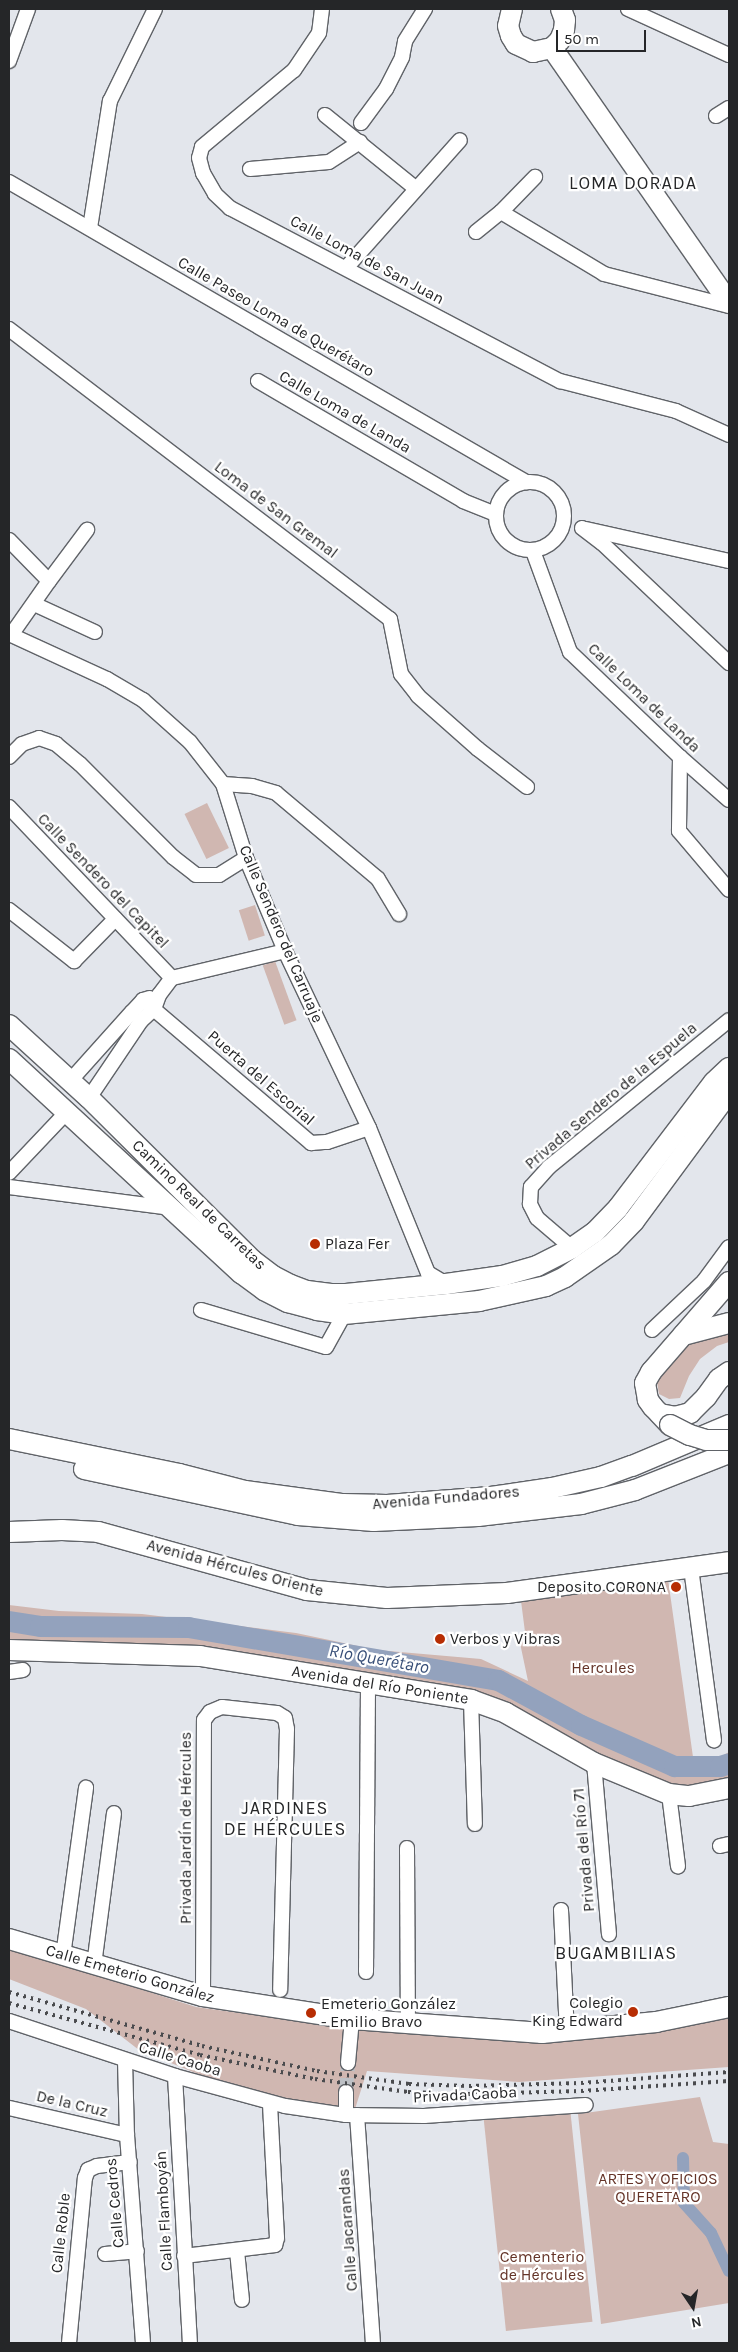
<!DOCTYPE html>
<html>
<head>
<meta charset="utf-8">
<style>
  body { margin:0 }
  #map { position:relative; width:738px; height:2352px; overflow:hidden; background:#e3e6ec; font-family:Karla,sans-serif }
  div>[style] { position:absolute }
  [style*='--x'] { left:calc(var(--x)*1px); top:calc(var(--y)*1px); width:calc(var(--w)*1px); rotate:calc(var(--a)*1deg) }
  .green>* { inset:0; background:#d0b7b1; transform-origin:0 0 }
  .canal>* { height:12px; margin:-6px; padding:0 6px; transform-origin:6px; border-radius:6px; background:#93a2bd }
  .river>* { height:21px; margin:-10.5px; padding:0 10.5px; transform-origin:10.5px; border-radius:10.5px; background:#93a2bd }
  .street-tunnel>* { height:14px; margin-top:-7px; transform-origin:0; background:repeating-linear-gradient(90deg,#bdc0c5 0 14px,transparent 0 21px) }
  .roads { filter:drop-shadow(1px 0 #606368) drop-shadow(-1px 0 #606368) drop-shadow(0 1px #606368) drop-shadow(0 -1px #606368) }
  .street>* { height:14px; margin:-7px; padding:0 7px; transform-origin:7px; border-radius:7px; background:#fff }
  .street>.ring { margin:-7px; padding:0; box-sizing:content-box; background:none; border:14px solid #fff; border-radius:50% }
  .secondary>* { height:20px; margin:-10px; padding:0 10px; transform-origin:10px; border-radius:10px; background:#fff }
  .rail>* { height:4px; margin-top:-2px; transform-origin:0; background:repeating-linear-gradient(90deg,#4a4b4e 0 2.5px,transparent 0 7.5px) }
  .bridges { filter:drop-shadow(1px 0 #606368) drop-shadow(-1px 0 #606368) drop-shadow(0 1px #606368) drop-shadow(0 -1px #606368) }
  .secondary-bridge>* { height:20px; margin:-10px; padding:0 10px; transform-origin:10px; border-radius:10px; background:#fff }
  .dots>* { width:14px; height:14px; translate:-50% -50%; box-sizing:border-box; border:2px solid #fff; border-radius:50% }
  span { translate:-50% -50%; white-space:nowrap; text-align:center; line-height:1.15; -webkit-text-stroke:4.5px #fff; paint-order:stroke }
  .street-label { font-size:16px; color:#252628 }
  .poi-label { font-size:16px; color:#252628 }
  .left { translate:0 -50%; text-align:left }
  .right { translate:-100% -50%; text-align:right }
  .park-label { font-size:16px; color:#653428 }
  .neighbourhood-label { font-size:18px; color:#252628; letter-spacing:1px }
  .water-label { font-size:18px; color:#384f78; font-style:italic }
  .frame { position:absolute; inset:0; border:10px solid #252628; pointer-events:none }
  .north { position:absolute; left:668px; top:2282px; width:50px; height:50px; -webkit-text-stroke:4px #fff; paint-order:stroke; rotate:168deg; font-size:14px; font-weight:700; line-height:20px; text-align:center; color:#252628 }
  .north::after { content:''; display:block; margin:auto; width:18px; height:22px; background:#252628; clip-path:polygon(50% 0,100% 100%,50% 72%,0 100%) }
  .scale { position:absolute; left:556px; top:30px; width:90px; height:22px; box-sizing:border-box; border:2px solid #252628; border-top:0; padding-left:6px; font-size:15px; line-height:18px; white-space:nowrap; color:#252628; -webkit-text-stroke:4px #fff; paint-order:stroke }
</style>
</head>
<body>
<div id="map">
  <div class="green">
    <i style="left:207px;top:803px;width:50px;height:25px;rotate:64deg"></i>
    <i style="left:255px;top:905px;width:32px;height:17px;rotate:72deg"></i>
    <i style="left:275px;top:961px;width:63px;height:13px;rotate:70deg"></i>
    <i style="clip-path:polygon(729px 1331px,729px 1342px,717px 1346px,700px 1359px,689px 1376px,680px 1398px,669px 1399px,659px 1394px,657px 1382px,667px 1364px,694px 1341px)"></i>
    <i style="clip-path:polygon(668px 1579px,693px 1757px,722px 1756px,729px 1752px,729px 1782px,714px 1788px,666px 1786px,458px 1690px,9px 1642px,9px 1605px,59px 1611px,142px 1614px,296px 1633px,377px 1650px,481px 1659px,528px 1681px,520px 1643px,525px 1632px,521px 1601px)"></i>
    <i style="clip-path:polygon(9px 1947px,196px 2007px,333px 2026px,579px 2040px,729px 2015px,729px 2067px,519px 2082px,367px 2071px,355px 2109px,257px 2098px,139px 2050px,86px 2009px,9px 1979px)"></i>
    <i style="clip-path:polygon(700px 2097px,713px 2142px,729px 2144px,729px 2303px,601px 2324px,578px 2114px)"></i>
    <i style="left:570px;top:2108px;width:215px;height:87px;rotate:84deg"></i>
  </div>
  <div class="canal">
    <i style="--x:683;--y:2158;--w:45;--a:88.7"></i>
    <i style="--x:684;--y:2203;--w:40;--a:48"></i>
    <i style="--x:711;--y:2233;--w:42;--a:64.7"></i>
  </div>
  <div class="river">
    <i style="--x:9;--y:1621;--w:31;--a:9"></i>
    <i style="--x:40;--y:1626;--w:148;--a:0.4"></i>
    <i style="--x:188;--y:1627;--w:314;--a:9.7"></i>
    <i style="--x:498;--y:1680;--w:94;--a:28.5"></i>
    <i style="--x:581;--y:1725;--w:102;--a:23.8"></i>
    <i style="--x:674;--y:1766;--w:46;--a:0"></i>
    <i style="--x:720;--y:1766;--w:9;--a:-18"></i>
  </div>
  <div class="street-tunnel">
    <i style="--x:346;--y:2092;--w:29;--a:-86"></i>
  </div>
  <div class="roads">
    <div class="street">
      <i style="--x:322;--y:9;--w:24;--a:97"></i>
      <i style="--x:319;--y:33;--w:45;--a:124"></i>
      <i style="--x:294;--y:70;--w:120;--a:140.1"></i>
      <i style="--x:202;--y:147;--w:11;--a:105"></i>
      <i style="--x:199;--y:158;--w:16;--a:75"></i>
      <i style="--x:203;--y:173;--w:24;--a:60"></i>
      <i style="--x:215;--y:194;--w:21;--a:43"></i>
      <i style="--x:230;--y:208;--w:373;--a:27.7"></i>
      <i style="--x:560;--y:381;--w:120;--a:14.5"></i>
      <i style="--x:676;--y:411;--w:58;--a:24.4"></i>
      <i style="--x:628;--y:9;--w:111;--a:24.5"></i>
      <i style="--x:9;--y:61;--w:55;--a:-69.9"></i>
      <i style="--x:325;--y:115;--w:116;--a:39"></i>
      <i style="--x:716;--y:116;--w:15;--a:-32"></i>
      <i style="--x:361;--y:123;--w:42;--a:-53.7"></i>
      <i style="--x:386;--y:89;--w:36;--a:-63"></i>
      <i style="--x:402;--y:57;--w:16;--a:-79"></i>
      <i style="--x:405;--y:41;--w:38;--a:-58"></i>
      <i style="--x:250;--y:169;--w:79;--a:-5.1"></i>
      <i style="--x:329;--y:162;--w:37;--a:-33"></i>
      <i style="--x:9;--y:182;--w:598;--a:30.13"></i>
      <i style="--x:501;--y:212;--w:120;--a:31"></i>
      <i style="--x:604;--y:274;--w:129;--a:14.4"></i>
      <i style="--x:90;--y:228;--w:129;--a:-81.1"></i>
      <i style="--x:110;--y:101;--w:102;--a:-63.9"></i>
      <i style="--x:476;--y:232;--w:32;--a:-39"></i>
      <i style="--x:501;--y:212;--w:49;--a:-45.8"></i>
      <i style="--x:346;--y:268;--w:171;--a:-48.3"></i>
      <i style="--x:9;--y:329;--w:479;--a:37.3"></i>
      <i style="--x:390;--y:619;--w:56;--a:78.7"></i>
      <i style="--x:401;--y:674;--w:28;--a:52"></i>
      <i style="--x:418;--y:696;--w:80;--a:41.5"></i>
      <i style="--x:478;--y:749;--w:62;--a:37.8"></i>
      <i style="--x:258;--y:381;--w:238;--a:30.3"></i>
      <i style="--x:463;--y:501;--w:35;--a:22"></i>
      <i class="ring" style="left:496px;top:482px;width:54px;height:54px"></i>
      <i style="--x:582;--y:528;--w:25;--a:37"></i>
      <i style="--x:602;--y:543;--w:175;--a:43.4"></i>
      <i style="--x:586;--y:529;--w:147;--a:12.6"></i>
      <i style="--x:9;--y:540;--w:57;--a:45.7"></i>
      <i style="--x:49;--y:581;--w:66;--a:125.1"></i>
      <i style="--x:533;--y:551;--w:108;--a:69.9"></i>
      <i style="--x:570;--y:652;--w:152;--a:43.7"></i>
      <i style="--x:680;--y:757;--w:65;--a:41.3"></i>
      <i style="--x:49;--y:581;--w:64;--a:-53.3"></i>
      <i style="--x:34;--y:604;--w:67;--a:24.7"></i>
      <i style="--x:9;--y:634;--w:108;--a:24.7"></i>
      <i style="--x:107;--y:679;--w:42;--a:30.3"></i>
      <i style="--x:143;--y:700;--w:63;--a:41.8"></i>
      <i style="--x:190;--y:742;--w:53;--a:51.8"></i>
      <i style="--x:223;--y:784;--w:77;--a:72.7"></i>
      <i style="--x:246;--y:858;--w:101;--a:67.2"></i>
      <i style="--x:285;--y:951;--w:196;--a:64.6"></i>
      <i style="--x:369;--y:1128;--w:157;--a:67.9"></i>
      <i style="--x:428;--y:1273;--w:21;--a:31"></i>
      <i style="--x:9;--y:757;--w:18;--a:-45"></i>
      <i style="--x:22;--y:744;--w:18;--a:-19"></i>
      <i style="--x:39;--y:738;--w:18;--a:19"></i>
      <i style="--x:56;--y:744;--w:31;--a:40"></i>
      <i style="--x:80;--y:764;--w:132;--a:45"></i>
      <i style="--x:173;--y:857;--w:29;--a:38"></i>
      <i style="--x:196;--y:875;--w:23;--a:0"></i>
      <i style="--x:219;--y:875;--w:32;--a:-32"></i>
      <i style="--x:680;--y:757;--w:74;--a:90.8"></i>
      <i style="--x:679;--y:831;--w:77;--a:49.7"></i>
      <i style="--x:223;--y:784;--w:29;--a:4"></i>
      <i style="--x:252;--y:786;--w:25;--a:16"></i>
      <i style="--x:276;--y:793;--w:133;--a:40.1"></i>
      <i style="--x:378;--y:879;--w:41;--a:59"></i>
      <i style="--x:9;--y:807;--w:236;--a:46.4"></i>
      <i style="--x:9;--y:910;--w:83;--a:38.1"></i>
      <i style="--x:74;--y:961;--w:59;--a:-45.7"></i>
      <i style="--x:143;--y:1000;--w:221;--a:40.4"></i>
      <i style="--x:311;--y:1143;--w:16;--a:-4"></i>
      <i style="--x:327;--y:1142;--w:44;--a:-18.4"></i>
      <i style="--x:70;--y:1081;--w:93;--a:-48.1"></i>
      <i style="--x:132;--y:1012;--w:16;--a:-47"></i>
      <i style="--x:143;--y:1000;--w:7;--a:-16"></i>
      <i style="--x:89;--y:1098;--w:93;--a:-56"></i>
      <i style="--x:141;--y:1021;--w:18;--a:-43"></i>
      <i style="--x:154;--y:1009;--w:15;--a:-70"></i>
      <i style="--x:159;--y:995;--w:21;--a:-53"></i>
      <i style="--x:172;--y:978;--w:116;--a:-13.4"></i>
      <i style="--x:9;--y:1173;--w:83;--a:-46.5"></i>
      <i style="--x:9;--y:1187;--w:162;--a:7.4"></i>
      <i style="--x:572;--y:1248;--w:46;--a:-139.4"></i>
      <i style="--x:537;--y:1218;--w:16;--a:-117"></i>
      <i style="--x:530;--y:1204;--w:17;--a:-87"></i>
      <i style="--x:531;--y:1187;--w:27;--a:-48"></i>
      <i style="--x:549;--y:1167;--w:232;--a:-39.2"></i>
      <i style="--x:201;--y:1310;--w:130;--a:16.5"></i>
      <i style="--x:326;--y:1347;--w:38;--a:-61"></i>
      <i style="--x:652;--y:1330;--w:71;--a:-43.3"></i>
      <i style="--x:704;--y:1281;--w:42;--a:-53.7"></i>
      <i style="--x:691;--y:1568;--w:174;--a:82.4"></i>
      <i style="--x:9;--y:1672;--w:14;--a:-8"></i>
      <i style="--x:471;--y:1700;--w:124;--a:88.2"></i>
      <i style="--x:594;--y:1763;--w:172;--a:85"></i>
      <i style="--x:669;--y:1794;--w:73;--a:82.9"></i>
      <i style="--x:720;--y:1846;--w:9;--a:-13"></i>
      <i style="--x:407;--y:1848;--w:175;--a:89.7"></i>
      <i style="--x:561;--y:1910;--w:121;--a:87.2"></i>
      <i style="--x:63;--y:1956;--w:170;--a:-82.2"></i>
      <i style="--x:94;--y:1965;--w:153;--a:-82.5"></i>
      <i style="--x:366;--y:1972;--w:288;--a:-89.6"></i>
      <i style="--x:203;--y:1996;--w:276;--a:-89.8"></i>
      <i style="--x:204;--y:1720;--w:10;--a:-53"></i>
      <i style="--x:210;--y:1712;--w:13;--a:-23"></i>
      <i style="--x:222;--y:1707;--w:55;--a:6.2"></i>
      <i style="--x:277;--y:1713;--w:9;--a:32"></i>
      <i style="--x:285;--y:1718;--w:11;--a:80"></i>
      <i style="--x:287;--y:1729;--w:261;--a:91.5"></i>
      <i style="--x:9;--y:2021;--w:175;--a:18.3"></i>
      <i style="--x:175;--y:2076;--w:114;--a:15.3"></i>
      <i style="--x:285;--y:2106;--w:62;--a:8.4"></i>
      <i style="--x:346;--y:2115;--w:78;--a:0.7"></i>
      <i style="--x:424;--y:2116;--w:162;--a:-3.9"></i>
      <i style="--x:125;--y:2060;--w:75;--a:88.5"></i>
      <i style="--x:127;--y:2135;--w:209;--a:85.6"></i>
      <i style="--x:348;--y:2063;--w:44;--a:-84.8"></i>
      <i style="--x:175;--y:2076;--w:267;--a:86.8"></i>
      <i style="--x:9;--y:2108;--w:121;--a:12.9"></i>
      <i style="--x:346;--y:2115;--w:23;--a:-90"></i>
      <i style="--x:357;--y:2115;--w:229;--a:86"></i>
      <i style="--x:237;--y:2251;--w:49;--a:84.2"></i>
      <i style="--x:105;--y:2254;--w:32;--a:-5"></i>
      <i style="--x:184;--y:2256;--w:92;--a:-6.9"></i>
      <i style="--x:275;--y:2245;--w:7;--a:-74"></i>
      <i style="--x:277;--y:2238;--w:135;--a:-93"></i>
      <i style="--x:69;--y:2343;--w:166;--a:-84.5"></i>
      <i style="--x:85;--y:2178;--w:9;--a:-69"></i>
      <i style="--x:88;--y:2170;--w:10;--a:-24"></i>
      <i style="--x:97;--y:2166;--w:33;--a:-7"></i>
    </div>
    <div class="secondary">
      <i style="--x:512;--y:9;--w:17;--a:103"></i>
      <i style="--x:508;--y:26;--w:10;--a:73"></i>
      <i style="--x:511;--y:36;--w:9;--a:58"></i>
      <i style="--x:516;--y:44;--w:19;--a:25"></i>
      <i style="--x:533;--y:52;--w:19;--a:-12"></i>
      <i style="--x:552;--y:48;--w:11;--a:-45"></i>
      <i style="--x:560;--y:40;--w:11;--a:-68"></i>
      <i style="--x:564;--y:30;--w:10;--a:-84"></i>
      <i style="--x:565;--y:20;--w:12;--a:-110"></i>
      <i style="--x:552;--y:48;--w:310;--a:55.2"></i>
      <i style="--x:9;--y:1025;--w:108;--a:42.4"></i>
      <i style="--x:89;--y:1098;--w:230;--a:44.8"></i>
      <i style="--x:252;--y:1260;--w:26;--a:37"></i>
      <i style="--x:273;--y:1276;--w:20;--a:27"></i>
      <i style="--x:291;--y:1285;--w:17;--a:21"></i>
      <i style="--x:307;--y:1291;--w:24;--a:7"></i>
      <i style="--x:331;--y:1294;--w:15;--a:0"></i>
      <i style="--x:346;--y:1294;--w:100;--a:-5.7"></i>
      <i style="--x:446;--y:1284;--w:57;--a:-8.1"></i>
      <i style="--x:502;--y:1276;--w:36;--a:-16"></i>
      <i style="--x:537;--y:1266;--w:39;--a:-27"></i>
      <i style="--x:572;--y:1248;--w:28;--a:-35"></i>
      <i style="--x:595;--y:1232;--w:33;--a:-46"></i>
      <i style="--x:618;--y:1208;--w:158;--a:-52.7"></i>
      <i style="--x:714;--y:1082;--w:21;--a:-43"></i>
      <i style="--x:9;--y:1059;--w:316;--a:42.7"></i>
      <i style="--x:241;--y:1273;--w:29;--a:36"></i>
      <i style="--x:264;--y:1290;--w:27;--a:27"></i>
      <i style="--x:288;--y:1302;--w:30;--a:15"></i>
      <i style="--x:317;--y:1310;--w:27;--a:8"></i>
      <i style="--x:344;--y:1314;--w:136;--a:-5.5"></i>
      <i style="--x:479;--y:1301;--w:69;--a:-12.6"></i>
      <i style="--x:546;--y:1286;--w:21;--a:-25"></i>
      <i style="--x:565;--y:1277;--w:56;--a:-34.8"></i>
      <i style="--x:611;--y:1245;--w:33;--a:-46"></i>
      <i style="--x:634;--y:1221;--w:160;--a:-53.6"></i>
      <i style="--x:683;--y:1335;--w:48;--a:-14.6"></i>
      <i style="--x:660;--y:1414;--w:15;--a:11"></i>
      <i style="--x:675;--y:1417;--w:16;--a:-15"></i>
      <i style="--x:690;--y:1413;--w:23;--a:-45"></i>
      <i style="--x:706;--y:1397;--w:22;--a:-54"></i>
      <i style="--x:719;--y:1379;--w:12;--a:-35"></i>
      <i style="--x:670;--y:1425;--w:25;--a:-133"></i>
      <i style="--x:653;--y:1407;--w:9;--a:-126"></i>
      <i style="--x:648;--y:1400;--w:17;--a:-100"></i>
      <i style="--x:645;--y:1383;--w:13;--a:-61"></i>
      <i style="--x:651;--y:1372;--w:119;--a:-49.1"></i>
      <i style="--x:9;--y:1439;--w:174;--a:11.6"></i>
      <i style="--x:179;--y:1474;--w:68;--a:14.4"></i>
      <i style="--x:245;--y:1491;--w:99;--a:7.6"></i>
      <i style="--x:343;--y:1504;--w:44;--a:1.3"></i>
      <i style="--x:387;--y:1505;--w:104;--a:-4.4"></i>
      <i style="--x:491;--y:1497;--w:62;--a:-8.4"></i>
      <i style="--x:552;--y:1488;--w:50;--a:-12.7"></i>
      <i style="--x:601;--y:1477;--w:33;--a:-20"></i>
      <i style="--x:632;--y:1466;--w:105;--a:-22.9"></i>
      <i style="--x:84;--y:1469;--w:219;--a:12.1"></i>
      <i style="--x:298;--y:1515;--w:76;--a:4.5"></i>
      <i style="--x:374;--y:1521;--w:104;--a:-2.8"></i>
      <i style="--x:478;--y:1516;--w:104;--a:-6.6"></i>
      <i style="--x:581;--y:1504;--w:56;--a:-14.5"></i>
      <i style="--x:635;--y:1490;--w:101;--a:-21.5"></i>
      <i style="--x:9;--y:1532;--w:53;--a:-2.2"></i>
      <i style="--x:62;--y:1530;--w:36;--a:3"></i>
      <i style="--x:98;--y:1532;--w:217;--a:15.5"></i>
      <i style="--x:307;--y:1590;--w:80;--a:5.7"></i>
      <i style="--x:387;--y:1598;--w:120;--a:-2.4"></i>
      <i style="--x:507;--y:1593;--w:224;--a:-7.9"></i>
      <i style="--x:9;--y:1650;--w:191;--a:1.8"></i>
      <i style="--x:200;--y:1656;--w:275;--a:9.2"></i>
      <i style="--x:471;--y:1700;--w:37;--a:20"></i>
      <i style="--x:506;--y:1713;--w:101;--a:29.6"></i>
      <i style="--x:594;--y:1763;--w:81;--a:22.5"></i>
      <i style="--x:669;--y:1794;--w:20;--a:6"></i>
      <i style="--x:689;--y:1796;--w:41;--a:-11.3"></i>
      <i style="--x:9;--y:1939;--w:202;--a:16.4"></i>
      <i style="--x:203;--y:1996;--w:151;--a:8.8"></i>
      <i style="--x:352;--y:2019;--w:191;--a:4.2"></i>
      <i style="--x:542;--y:2033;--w:115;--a:-5.5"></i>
      <i style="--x:656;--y:2022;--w:75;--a:-11.6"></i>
    </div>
  </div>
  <div class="rail">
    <i style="--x:9;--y:1992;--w:200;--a:15.6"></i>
    <i style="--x:202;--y:2046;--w:118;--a:12.3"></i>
    <i style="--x:317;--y:2071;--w:93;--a:8"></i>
    <i style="--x:409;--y:2084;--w:60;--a:1.9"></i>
    <i style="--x:469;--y:2086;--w:112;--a:-1.5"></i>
    <i style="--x:581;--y:2083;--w:148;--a:-4.3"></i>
    <i style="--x:9;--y:2003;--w:198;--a:15.2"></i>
    <i style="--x:200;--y:2055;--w:117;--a:11.8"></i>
    <i style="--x:315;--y:2079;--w:94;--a:8"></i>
    <i style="--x:408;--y:2092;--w:61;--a:1.9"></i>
    <i style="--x:469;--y:2094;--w:112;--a:-1.5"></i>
    <i style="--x:581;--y:2091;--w:148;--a:-3.9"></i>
  </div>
  <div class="bridges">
    <div class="secondary-bridge">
      <i style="--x:670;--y:1425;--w:22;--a:27"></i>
      <i style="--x:690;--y:1435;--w:17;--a:17"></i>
      <i style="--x:706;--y:1440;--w:23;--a:0"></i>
    </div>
  </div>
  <div class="dots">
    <i style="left:315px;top:1244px;background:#b72d03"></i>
    <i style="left:676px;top:1587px;background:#b72d03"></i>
    <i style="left:440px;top:1639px;background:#b72d03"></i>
    <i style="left:633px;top:2012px;background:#b72d03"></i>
    <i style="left:311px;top:2013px;background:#b72d03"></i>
  </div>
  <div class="street-label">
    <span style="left:367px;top:260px;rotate:28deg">Calle Loma de San Juan</span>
    <span style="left:276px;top:317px;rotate:30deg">Calle Paseo Loma de Querétaro</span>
    <span style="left:345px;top:412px;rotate:30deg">Calle Loma de Landa</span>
    <span style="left:276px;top:510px;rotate:37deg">Loma de San Gremal</span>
    <span style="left:644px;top:698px;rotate:44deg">Calle Loma de Landa</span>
    <span style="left:103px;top:881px;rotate:46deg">Calle Sendero del Capitel</span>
    <span style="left:281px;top:934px;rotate:67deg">Calle Sendero del Carruaje</span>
    <span style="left:261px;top:1078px;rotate:41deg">Puerta del Escorial</span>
    <span style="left:611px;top:1096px;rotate:-40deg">Privada Sendero de la Espuela</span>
    <span style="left:199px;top:1205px;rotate:44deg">Camino Real de Carretas</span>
    <span style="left:446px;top:1498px;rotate:-5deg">Avenida Fundadores</span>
    <span style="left:235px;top:1568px;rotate:15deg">Avenida Hércules Oriente</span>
    <span style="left:380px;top:1685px;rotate:9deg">Avenida del Río Poniente</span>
    <span style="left:186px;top:1828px;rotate:-90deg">Privada Jardín de Hércules</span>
    <span style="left:584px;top:1850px;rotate:-95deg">Privada del Río 71</span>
    <span style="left:130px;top:1974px;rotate:16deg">Calle Emeterio González</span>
    <span style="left:180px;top:2059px;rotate:17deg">Calle Caoba</span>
    <span style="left:465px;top:2095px;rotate:-3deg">Privada Caoba</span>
    <span style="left:72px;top:2104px;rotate:13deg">De la Cruz</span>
    <span style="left:115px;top:2203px;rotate:-95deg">Calle Cedros</span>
    <span style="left:164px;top:2211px;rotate:-93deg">Calle Flamboyán</span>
    <span style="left:348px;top:2230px;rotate:-94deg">Calle Jacarandas</span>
    <span style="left:61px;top:2233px;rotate:-84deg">Calle Roble</span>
  </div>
  <div class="poi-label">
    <span class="left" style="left:325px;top:1244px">Plaza Fer</span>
    <span class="right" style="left:666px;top:1587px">Deposito CORONA</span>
    <span class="left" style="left:450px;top:1639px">Verbos y Vibras</span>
    <span class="right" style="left:623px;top:2012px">Colegio<br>King Edward</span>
    <span class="left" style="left:321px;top:2013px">Emeterio González<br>- Emilio Bravo</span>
  </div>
  <div class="park-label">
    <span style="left:603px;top:1668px">Hercules</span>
    <span style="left:658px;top:2188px">ARTES Y OFICIOS<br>QUERETARO</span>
    <span style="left:542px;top:2266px">Cementerio<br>de Hércules</span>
  </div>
  <div class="neighbourhood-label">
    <span style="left:633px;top:183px">LOMA DORADA</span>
    <span style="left:285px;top:1819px">JARDINES<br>DE HÉRCULES</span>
    <span style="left:616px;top:1953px">BUGAMBILIAS</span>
  </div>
  <div class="water-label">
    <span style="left:379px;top:1659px;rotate:10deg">Río Querétaro</span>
  </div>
  <div class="frame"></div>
  <div class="north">N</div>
  <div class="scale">50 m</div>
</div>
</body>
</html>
